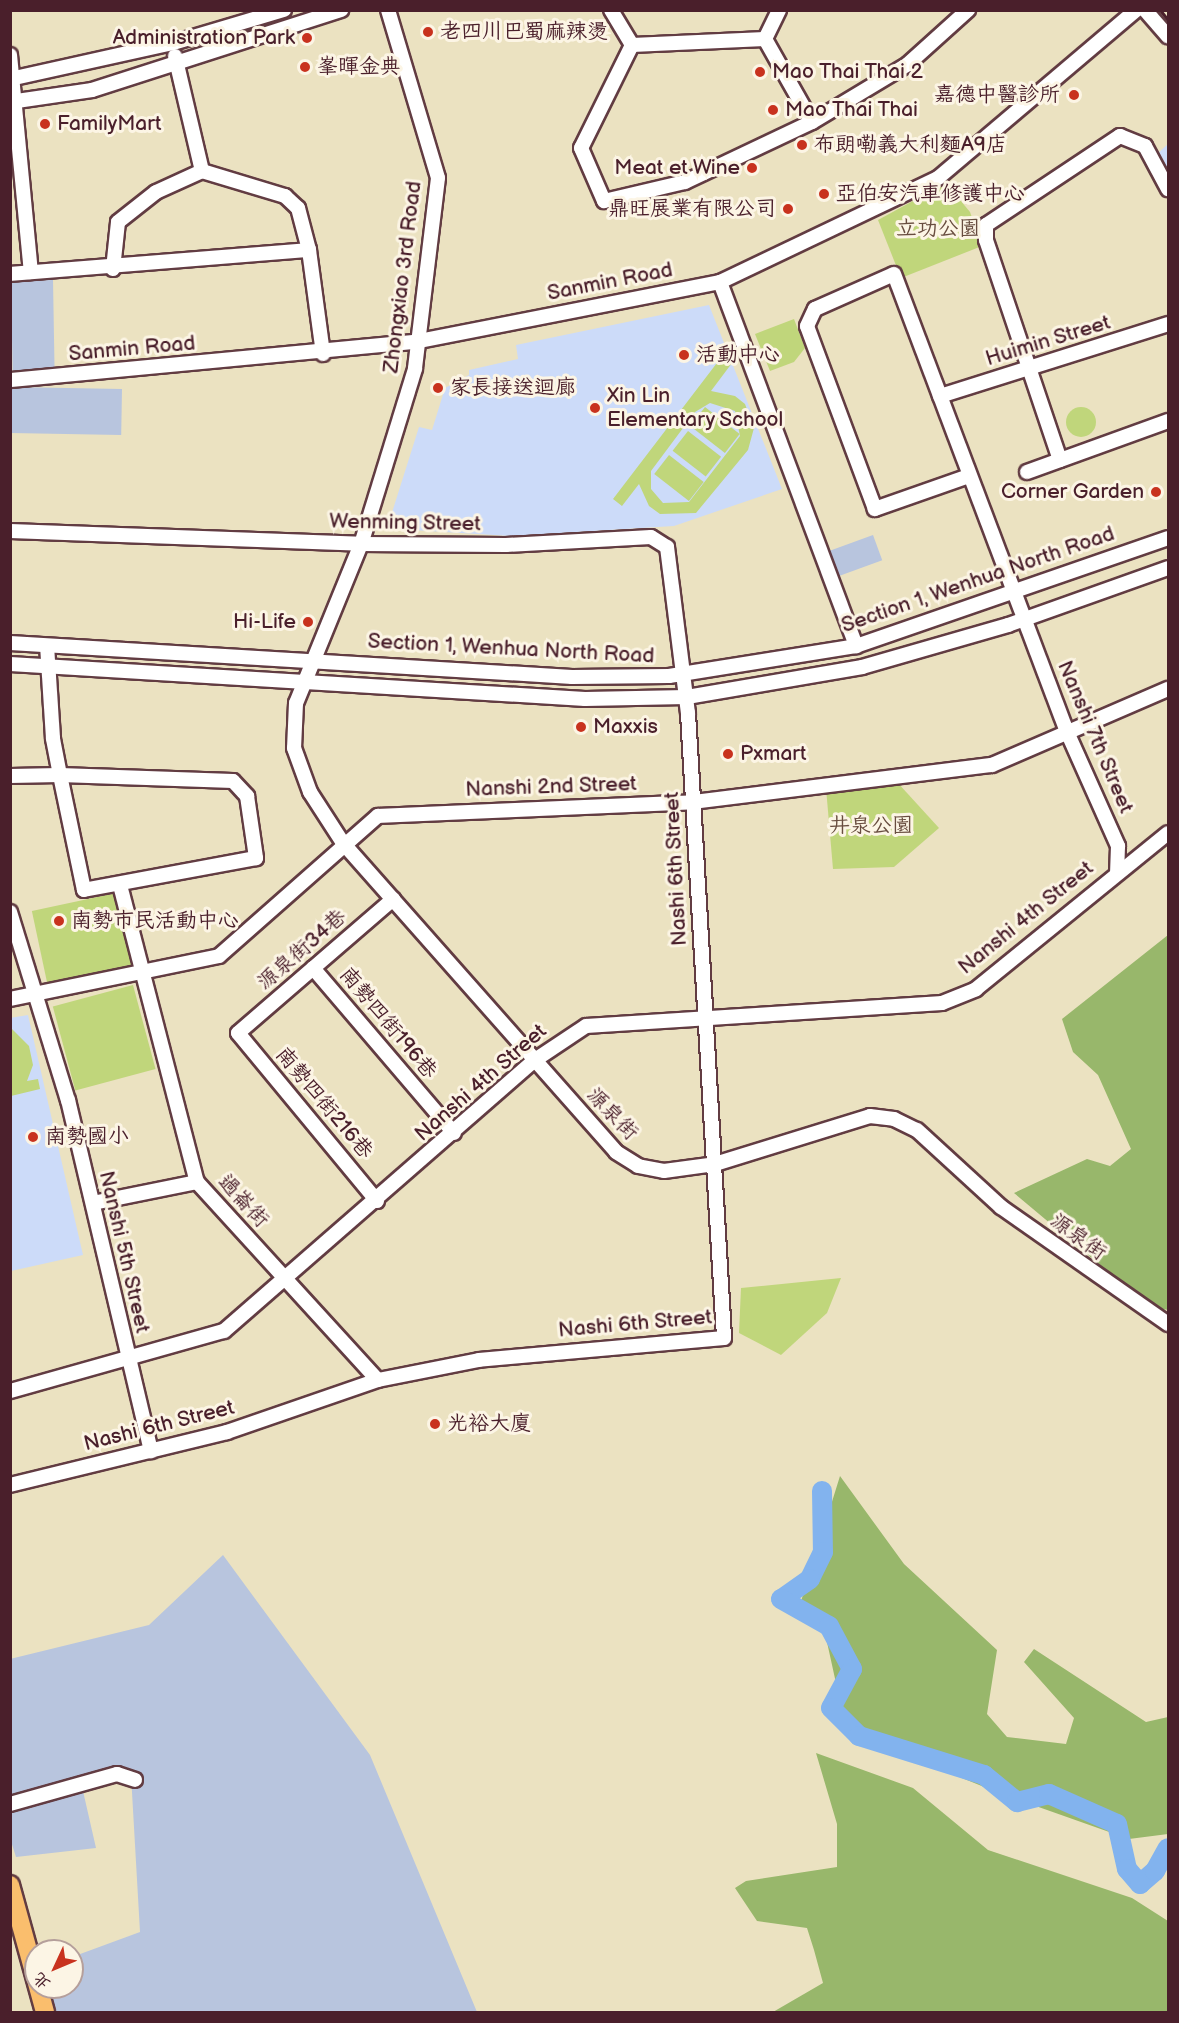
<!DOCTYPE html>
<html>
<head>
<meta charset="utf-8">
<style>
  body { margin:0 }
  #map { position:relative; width:1179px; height:2023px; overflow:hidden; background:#ebe2c1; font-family:"Balsamiq Sans","LXGW WenKai TC",sans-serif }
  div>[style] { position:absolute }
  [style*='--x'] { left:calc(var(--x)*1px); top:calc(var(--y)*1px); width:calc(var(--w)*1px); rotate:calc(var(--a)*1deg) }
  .built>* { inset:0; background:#ccdbf9 }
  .industrial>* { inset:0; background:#b8c5de; transform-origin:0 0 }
  .green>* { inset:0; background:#c0d67b; transform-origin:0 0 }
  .round { border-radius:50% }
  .forest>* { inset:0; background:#98b76b }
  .river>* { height:20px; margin:-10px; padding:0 10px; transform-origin:10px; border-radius:10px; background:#82b3ee }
  .roads { filter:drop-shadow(2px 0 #623c42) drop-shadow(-2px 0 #623c42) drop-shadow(0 2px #623c42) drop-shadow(0 -2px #623c42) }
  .minor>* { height:14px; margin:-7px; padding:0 7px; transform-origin:7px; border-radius:7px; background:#fff }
  .major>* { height:18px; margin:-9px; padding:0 9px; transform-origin:9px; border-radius:9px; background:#fabe6d }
  .rail>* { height:3px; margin:-1.5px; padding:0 1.5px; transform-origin:1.5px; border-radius:1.5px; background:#4a1f2b }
  .dots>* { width:16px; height:16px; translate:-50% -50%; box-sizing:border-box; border:3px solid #fcf5e5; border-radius:50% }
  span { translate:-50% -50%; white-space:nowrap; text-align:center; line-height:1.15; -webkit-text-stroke:6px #fcf5e5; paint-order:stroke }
  .poi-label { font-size:21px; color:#4a1f2b }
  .left { translate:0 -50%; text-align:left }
  .right { translate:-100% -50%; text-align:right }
  .park-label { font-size:21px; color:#684d3f }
  .street-label { font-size:21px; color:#4a1f2b }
  .frame { position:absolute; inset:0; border:12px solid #4a1f2b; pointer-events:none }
  .north { position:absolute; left:24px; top:1939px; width:60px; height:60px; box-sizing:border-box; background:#fcf5e5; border:2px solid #b59f9b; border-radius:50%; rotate:226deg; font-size:16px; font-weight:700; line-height:24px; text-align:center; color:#4a1f2b }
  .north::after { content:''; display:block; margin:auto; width:21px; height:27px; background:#c8321e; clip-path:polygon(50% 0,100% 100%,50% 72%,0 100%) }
</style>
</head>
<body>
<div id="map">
  <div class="built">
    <i style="clip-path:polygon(1168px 144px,1168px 173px,1157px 154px)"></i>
    <i style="clip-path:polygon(709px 305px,782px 489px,674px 526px,512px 536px,396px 529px,389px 522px,419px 427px,432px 430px,445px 388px,469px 375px,469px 370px,518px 359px,516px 345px)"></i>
    <i style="clip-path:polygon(28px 1015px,83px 1255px,11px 1271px,10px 1018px)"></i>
  </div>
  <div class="industrial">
    <i style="left:53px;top:280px;width:92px;height:42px;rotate:89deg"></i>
    <i style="left:122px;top:389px;width:46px;height:111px;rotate:91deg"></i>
    <i style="left:873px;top:535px;width:27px;height:46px;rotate:70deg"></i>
    <i style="clip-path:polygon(223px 1555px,370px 1755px,477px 2012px,56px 2012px,47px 1987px,72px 1987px,72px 1957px,140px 1932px,131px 1775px,83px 1791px,96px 1848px,16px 1857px,10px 1838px,10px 1659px,149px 1625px)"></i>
  </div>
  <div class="green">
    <i style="clip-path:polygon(946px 183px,970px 212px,982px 246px,901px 278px,878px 220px)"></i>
    <i style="clip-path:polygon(794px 319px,805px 348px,794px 362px,770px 371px,755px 334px)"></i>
    <i style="clip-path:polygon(evenodd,723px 355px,732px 363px,711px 391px,735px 396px,745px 404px,754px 428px,748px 450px,696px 513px,660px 514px,649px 506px,639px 484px,622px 506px,613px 499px,723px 355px,710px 403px,735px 411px,740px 436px,689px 502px,663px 503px,651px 489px,651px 471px,695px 412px,710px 403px)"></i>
    <i class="round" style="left:1066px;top:407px;width:30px;height:30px"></i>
    <i style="left:705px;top:407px;width:44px;height:24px;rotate:38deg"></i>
    <i style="left:688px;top:431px;width:42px;height:25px;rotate:38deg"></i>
    <i style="left:669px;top:455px;width:44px;height:24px;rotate:38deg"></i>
    <i style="clip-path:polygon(897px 782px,939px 828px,894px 867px,833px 869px,826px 788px)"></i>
    <i style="left:116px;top:893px;width:78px;height:86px;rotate:78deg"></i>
    <i style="left:133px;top:985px;width:87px;height:83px;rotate:75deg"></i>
    <i style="clip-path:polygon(11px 1028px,29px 1046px,33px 1065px,27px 1081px,38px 1079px,40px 1089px,11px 1096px)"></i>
    <i style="clip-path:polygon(841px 1278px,827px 1313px,781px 1355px,739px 1333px,741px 1288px)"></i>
  </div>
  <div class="forest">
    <i style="clip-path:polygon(1168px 935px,1168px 1310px,1149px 1306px,1014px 1193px,1087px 1159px,1110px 1166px,1131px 1149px,1098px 1075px,1073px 1052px,1062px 1019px)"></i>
    <i style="clip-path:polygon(840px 1476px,904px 1564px,997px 1650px,987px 1714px,1007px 1737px,1066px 1744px,1074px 1718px,1024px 1662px,1034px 1649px,1146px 1722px,1168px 1717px,1168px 1834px,1129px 1839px,999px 1793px,878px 1744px,841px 1706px,825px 1633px,798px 1611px)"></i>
    <i style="clip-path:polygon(816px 1753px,913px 1788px,988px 1850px,1132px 1898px,1168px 1921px,1168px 2012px,773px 2012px,823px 1983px,814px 1950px,807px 1928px,757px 1921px,735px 1888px,746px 1881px,837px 1867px,837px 1824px)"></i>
  </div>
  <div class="river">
    <i style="--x:822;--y:1491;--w:61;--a:89.1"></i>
    <i style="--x:823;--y:1552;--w:30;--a:116"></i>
    <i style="--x:810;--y:1579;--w:35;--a:145"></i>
    <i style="--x:781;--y:1599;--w:55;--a:29.4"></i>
    <i style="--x:829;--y:1626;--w:49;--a:61.9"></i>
    <i style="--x:852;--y:1669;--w:44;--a:118.3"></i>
    <i style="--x:831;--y:1708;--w:40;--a:45"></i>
    <i style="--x:859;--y:1736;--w:131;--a:17.3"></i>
    <i style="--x:984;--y:1775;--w:43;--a:39.3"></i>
    <i style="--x:1017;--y:1802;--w:33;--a:-14"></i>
    <i style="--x:1049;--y:1794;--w:74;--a:23.8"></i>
    <i style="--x:1117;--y:1824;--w:46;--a:77.5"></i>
    <i style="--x:1127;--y:1869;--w:20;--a:49"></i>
    <i style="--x:1140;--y:1884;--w:20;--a:-41"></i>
    <i style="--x:1155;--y:1871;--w:26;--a:-61"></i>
  </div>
  <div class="roads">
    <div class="minor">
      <i style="--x:388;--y:10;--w:175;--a:73.4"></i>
      <i style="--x:438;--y:178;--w:192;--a:96.9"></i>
      <i style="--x:415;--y:369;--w:183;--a:107.1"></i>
      <i style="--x:361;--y:544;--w:172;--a:112.2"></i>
      <i style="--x:296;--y:703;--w:45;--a:92.5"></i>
      <i style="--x:294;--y:748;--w:47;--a:70"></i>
      <i style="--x:310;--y:792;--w:61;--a:57.1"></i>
      <i style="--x:343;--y:843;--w:412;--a:48.5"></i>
      <i style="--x:616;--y:1152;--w:26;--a:32"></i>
      <i style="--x:638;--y:1166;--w:26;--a:11"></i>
      <i style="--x:664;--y:1171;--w:51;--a:-7.8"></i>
      <i style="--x:715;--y:1164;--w:162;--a:-17.2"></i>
      <i style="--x:870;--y:1116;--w:24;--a:7"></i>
      <i style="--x:894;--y:1119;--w:25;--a:26"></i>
      <i style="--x:917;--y:1130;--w:114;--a:42.5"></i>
      <i style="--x:1001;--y:1207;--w:204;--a:35"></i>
      <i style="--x:611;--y:10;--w:41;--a:59"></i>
      <i style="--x:632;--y:45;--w:115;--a:116.3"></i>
      <i style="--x:581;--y:148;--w:58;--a:66.5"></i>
      <i style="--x:604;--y:201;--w:83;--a:-13.2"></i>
      <i style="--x:685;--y:182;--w:140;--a:-25.3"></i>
      <i style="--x:812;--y:122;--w:112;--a:-31.1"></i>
      <i style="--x:908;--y:64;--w:81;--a:-42"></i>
      <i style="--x:1145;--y:10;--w:35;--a:49"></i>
      <i style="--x:765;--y:39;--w:95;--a:60.5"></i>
      <i style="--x:632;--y:45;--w:133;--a:-2.6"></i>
      <i style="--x:765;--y:39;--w:32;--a:-64"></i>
      <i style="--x:10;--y:55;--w:218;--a:84.5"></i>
      <i style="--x:175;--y:56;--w:118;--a:76.8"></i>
      <i style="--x:10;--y:79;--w:167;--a:-12.5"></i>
      <i style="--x:173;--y:43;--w:116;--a:-16.6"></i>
      <i style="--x:10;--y:102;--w:83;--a:-8.3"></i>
      <i style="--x:92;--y:90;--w:262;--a:-17.8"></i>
      <i style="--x:113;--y:269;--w:47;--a:-83.9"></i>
      <i style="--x:118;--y:222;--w:48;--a:-38.3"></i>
      <i style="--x:156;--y:192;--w:51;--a:-24.5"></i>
      <i style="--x:202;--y:171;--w:87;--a:16.8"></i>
      <i style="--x:285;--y:196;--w:18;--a:43"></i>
      <i style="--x:298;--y:208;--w:43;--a:75.3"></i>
      <i style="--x:309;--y:250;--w:105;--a:82.3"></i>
      <i style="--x:10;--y:274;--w:300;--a:-4.6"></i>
      <i style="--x:720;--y:282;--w:389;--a:69.5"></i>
      <i style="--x:10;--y:380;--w:411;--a:-5.4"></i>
      <i style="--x:419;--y:341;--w:307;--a:-11.1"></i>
      <i style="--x:720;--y:282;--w:242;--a:-25.5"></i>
      <i style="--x:938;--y:178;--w:260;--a:-40.3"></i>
      <i style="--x:940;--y:396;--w:239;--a:-17.5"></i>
      <i style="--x:1060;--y:460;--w:232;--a:-108.6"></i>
      <i style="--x:986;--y:240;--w:15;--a:-90"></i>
      <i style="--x:986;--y:225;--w:161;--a:-33.6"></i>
      <i style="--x:1120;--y:136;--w:27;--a:22"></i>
      <i style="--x:1145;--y:146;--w:49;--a:61.9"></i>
      <i style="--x:1027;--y:472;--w:150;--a:-19.9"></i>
      <i style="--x:969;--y:476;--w:100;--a:160.7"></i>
      <i style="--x:875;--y:509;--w:195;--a:-110.4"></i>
      <i style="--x:807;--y:326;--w:19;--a:-65"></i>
      <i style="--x:815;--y:309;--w:86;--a:-23.9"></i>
      <i style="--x:894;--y:274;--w:492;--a:69.3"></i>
      <i style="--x:1068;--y:734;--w:123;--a:65.9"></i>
      <i style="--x:1118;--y:846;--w:26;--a:92"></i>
      <i style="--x:10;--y:531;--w:351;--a:2.1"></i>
      <i style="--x:361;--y:544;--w:145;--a:0.4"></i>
      <i style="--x:506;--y:545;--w:145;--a:-3.2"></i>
      <i style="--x:651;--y:537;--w:19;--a:32"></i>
      <i style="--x:667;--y:547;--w:167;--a:82.8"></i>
      <i style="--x:688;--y:713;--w:626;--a:86.7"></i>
      <i style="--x:724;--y:1338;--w:246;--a:174.9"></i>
      <i style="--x:479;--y:1360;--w:103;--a:168.8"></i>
      <i style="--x:378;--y:1380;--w:160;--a:161"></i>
      <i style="--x:227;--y:1432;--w:223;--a:166.3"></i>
      <i style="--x:10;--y:643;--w:563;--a:3.46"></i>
      <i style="--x:572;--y:677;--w:97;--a:-0.6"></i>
      <i style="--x:669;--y:676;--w:189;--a:-9.1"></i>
      <i style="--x:856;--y:646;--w:330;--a:-19.1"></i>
      <i style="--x:10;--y:664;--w:576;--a:3.48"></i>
      <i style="--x:585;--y:699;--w:102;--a:-1.1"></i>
      <i style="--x:687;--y:697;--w:178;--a:-9.7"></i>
      <i style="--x:862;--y:667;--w:152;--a:-16"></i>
      <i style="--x:1008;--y:625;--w:170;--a:-19.6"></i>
      <i style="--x:10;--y:776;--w:50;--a:-1.1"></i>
      <i style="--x:60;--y:775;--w:173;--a:2"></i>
      <i style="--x:233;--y:781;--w:21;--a:47"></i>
      <i style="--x:247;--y:796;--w:63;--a:81.7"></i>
      <i style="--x:256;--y:858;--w:175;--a:169.5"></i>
      <i style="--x:84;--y:890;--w:117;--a:-101.8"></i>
      <i style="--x:60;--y:775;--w:38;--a:-101"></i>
      <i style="--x:53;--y:738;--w:92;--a:-93.7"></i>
      <i style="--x:120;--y:885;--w:307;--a:75.5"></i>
      <i style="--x:197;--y:1182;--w:268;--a:47.6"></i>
      <i style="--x:10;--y:912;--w:197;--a:72.9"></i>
      <i style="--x:68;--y:1100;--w:361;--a:76.7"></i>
      <i style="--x:313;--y:968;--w:217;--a:49.5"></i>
      <i style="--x:10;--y:999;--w:213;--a:-11.6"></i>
      <i style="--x:219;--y:956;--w:212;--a:-41.4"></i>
      <i style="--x:378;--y:816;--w:315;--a:-2.5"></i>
      <i style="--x:693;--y:802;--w:301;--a:-7.1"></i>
      <i style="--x:992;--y:765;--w:192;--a:-23.4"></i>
      <i style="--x:377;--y:1201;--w:218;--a:-129.6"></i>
      <i style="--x:238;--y:1033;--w:205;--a:-40.8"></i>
      <i style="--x:93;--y:1203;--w:106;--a:-11.4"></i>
      <i style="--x:10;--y:1391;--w:222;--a:-15.7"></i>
      <i style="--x:224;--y:1331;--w:413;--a:-41.1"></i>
      <i style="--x:535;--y:1060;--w:61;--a:-33.7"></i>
      <i style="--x:586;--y:1026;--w:357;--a:-3.7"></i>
      <i style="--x:942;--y:1003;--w:37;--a:-22"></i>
      <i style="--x:976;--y:989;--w:247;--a:-39.1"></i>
      <i style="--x:10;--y:1804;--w:111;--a:-15.7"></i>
      <i style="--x:117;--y:1774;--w:19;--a:18"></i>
    </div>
    <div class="major">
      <i style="--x:10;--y:1885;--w:132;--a:74.6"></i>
    </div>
  </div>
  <div class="rail">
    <i style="--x:1160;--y:10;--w:13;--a:51"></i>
  </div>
  <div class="dots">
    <i style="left:428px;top:32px;background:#c8321e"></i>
    <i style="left:307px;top:38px;background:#c8321e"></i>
    <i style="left:305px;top:67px;background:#c8321e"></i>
    <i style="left:760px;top:72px;background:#c8321e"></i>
    <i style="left:1074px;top:95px;background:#c8321e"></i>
    <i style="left:773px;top:110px;background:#c8321e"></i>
    <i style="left:45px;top:124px;background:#c8321e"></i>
    <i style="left:802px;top:145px;background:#c8321e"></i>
    <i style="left:752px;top:168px;background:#c8321e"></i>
    <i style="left:824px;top:194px;background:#c8321e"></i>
    <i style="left:788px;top:209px;background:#c8321e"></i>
    <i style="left:684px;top:355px;background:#c8321e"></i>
    <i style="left:438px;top:388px;background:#c8321e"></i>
    <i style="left:595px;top:408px;background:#c8321e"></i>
    <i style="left:1156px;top:492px;background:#c8321e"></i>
    <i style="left:308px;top:622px;background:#c8321e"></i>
    <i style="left:581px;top:727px;background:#c8321e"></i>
    <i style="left:728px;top:754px;background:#c8321e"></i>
    <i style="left:59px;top:921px;background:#c8321e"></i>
    <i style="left:33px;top:1137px;background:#c8321e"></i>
    <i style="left:435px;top:1424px;background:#c8321e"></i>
  </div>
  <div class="poi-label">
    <span class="left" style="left:440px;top:32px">老四川巴蜀麻辣燙</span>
    <span class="right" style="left:295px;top:38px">Administration Park</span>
    <span class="left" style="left:317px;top:67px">峯暉金典</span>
    <span class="left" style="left:772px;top:72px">Mao Thai Thai 2</span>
    <span class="right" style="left:1060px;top:95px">嘉德中醫診所</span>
    <span class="left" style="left:785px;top:110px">Mao Thai Thai</span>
    <span class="left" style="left:57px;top:124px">FamilyMart</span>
    <span class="left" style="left:814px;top:145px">布朗嘞義大利麵A9店</span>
    <span class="right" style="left:740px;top:168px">Meat et Wine</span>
    <span class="left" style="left:836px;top:194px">亞伯安汽車修護中心</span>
    <span class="right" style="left:776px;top:209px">鼎旺展業有限公司</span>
    <span class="left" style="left:696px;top:355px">活動中心</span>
    <span class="left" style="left:450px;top:388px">家長接送迴廊</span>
    <span class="left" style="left:607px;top:408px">Xin Lin<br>Elementary School</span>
    <span class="right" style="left:1144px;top:492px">Corner Garden</span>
    <span class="right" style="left:296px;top:622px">Hi-Life</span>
    <span class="left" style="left:593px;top:727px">Maxxis</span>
    <span class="left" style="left:740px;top:754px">Pxmart</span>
    <span class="left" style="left:71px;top:921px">南勢市民活動中心</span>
    <span class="left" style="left:45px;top:1137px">南勢國小</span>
    <span class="left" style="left:447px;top:1424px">光裕大廈</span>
  </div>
  <div class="park-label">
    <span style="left:938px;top:229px">立功公園</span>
    <span style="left:871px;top:826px">井泉公園</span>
  </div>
  <div class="street-label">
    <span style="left:403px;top:277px;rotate:-83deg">Zhongxiao 3rd Road</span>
    <span style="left:610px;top:282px;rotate:-11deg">Sanmin Road</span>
    <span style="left:1048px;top:341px;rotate:-17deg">Huimin Street</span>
    <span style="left:132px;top:349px;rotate:-5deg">Sanmin Road</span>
    <span style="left:405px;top:523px;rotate:1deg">Wenming Street</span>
    <span style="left:978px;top:580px;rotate:-19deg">Section 1, Wenhua North Road</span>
    <span style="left:511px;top:649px;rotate:3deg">Section 1, Wenhua North Road</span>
    <span style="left:1095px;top:737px;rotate:67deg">Nanshi 7th Street</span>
    <span style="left:551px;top:787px;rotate:-2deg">Nanshi 2nd Street</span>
    <span style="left:676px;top:869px;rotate:-93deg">Nashi 6th Street</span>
    <span style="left:1026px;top:918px;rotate:-39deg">Nanshi 4th Street</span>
    <span style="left:302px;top:950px;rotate:-41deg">源泉街34巷</span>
    <span style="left:388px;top:1023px;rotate:50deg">南勢四街196巷</span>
    <span style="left:481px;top:1083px;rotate:-41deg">Nanshi 4th Street</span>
    <span style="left:324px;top:1103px;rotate:50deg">南勢四街216巷</span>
    <span style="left:612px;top:1114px;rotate:46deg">源泉街</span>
    <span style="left:243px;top:1201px;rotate:47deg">過崙街</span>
    <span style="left:1078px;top:1237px;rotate:36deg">源泉街</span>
    <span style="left:124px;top:1252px;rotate:77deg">Nanshi 5th Street</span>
    <span style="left:635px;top:1324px;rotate:-5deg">Nashi 6th Street</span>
    <span style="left:159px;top:1426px;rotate:-14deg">Nashi 6th Street</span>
  </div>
  <div class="frame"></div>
  <div class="north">北</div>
</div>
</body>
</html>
